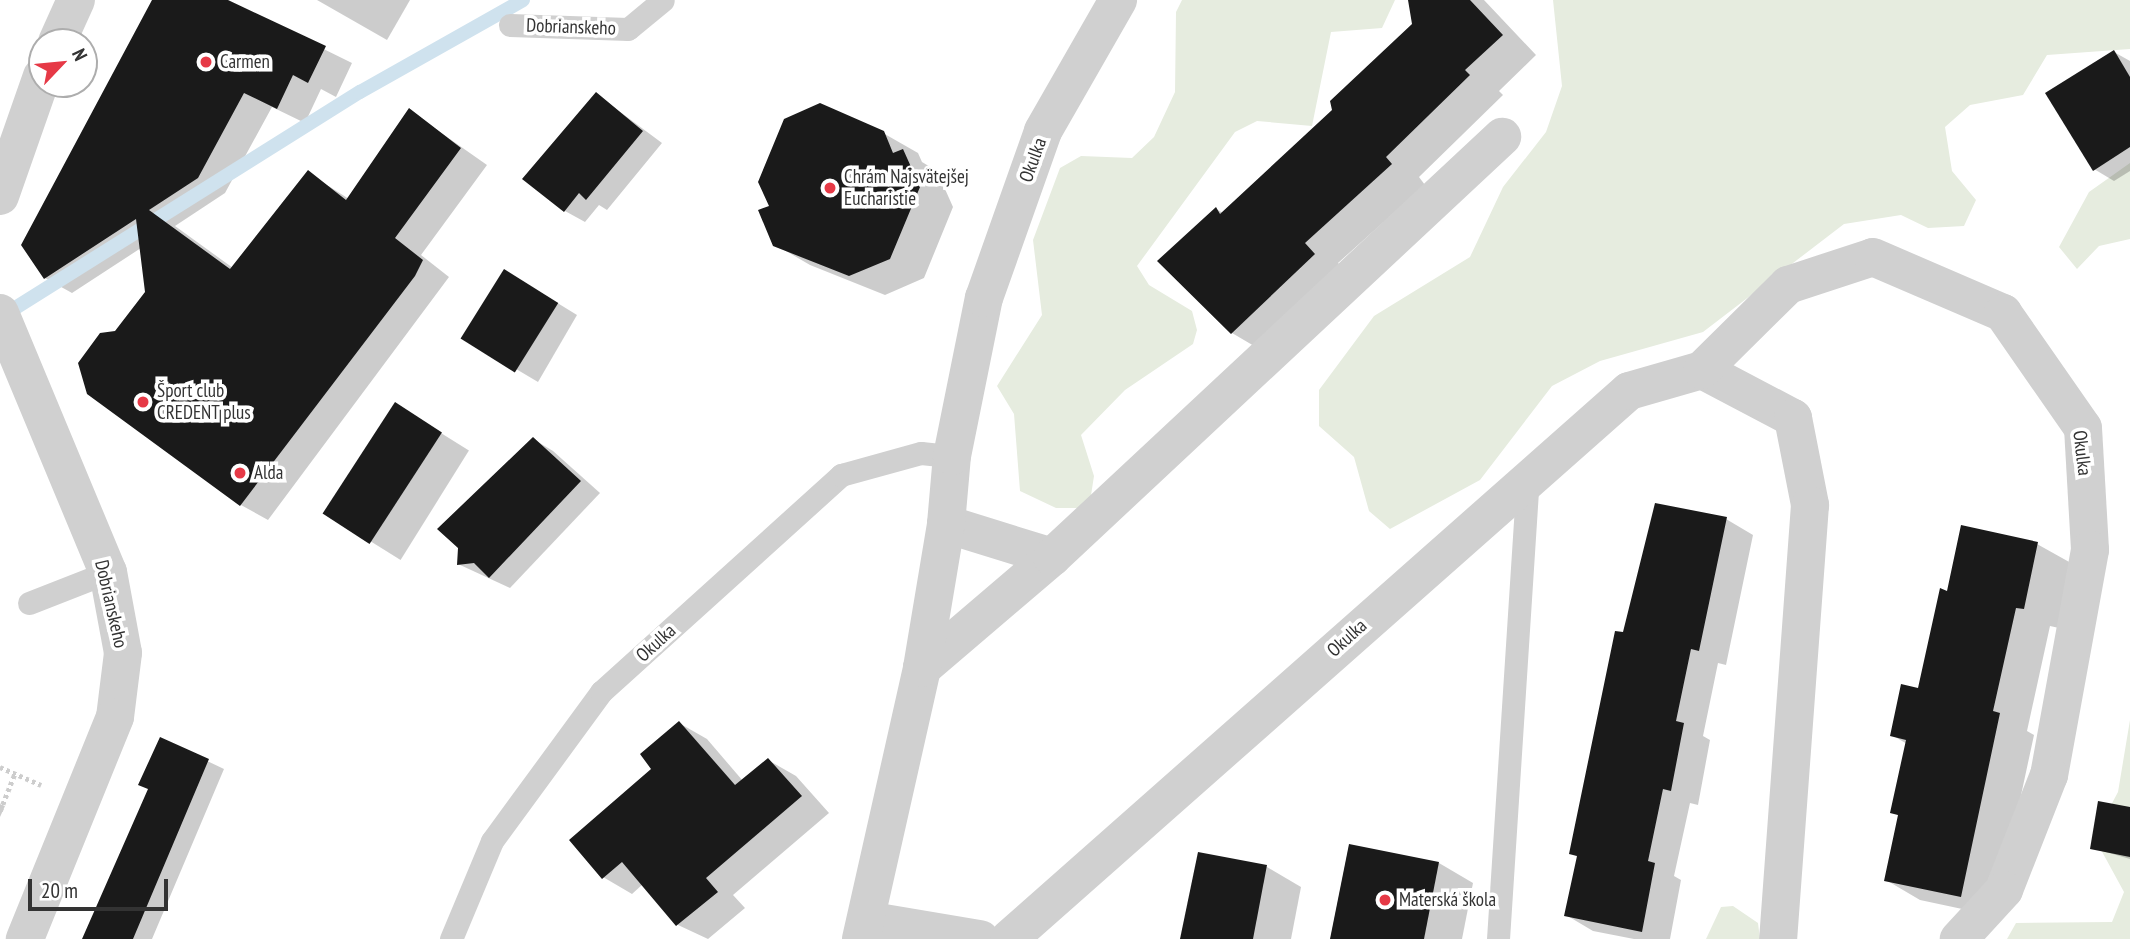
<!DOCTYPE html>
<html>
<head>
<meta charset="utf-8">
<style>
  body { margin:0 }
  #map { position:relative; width:2130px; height:939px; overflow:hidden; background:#fff; font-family:"PT Sans Narrow",sans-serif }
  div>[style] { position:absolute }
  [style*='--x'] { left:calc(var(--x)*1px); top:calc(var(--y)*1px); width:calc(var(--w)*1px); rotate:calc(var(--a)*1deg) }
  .green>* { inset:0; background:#e6ecdf }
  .shadow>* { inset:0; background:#0003; transform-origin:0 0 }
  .stream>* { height:14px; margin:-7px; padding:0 7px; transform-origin:7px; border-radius:7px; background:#cfe2ee }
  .building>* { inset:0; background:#1a1a1a; transform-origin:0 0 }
  .path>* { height:4.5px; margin-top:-2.25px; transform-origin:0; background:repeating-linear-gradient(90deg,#cdcdcd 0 3.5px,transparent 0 7px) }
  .service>* { height:23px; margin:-11.5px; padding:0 11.5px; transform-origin:11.5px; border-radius:11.5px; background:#d0d0d0 }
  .minor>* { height:38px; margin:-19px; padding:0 19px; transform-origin:19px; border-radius:19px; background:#d0d0d0 }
  .dots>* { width:19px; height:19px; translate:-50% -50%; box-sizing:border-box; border:4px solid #fff; border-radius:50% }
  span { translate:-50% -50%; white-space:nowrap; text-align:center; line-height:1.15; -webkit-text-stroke:7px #fff; paint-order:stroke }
  .street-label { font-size:19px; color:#333 }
  .poi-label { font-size:19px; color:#333 }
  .left { translate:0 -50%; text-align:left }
  .north { position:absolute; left:28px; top:28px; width:70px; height:70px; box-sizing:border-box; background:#fff; border:2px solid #adadad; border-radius:50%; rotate:64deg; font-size:19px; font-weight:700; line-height:28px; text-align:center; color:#333 }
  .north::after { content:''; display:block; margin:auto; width:24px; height:32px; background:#e63946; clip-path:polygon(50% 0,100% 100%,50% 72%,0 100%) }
  .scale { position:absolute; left:28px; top:879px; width:140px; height:32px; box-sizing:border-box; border:4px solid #333; border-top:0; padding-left:9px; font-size:21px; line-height:24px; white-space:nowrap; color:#333; -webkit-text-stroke:5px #fff; paint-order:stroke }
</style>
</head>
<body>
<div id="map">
  <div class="green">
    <i style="clip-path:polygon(1182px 0,1395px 0,1382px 28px,1331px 32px,1312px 126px,1257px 121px,1235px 132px,1137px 266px,1149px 285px,1192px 311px,1197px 330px,1193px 344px,1125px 390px,1081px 435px,1094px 476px,1089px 508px,1056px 508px,1020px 491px,1014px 414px,997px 386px,1042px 315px,1033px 240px,1060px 168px,1081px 156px,1132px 158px,1154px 137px,1175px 92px,1176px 12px)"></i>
    <i style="clip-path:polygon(1553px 0,2130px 0,2130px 49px,2047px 55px,2023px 95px,1970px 105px,1945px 127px,1952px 171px,1976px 200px,1964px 226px,1928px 228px,1901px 215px,1844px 224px,1703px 332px,1600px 361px,1552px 386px,1480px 480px,1390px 529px,1369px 511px,1354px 457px,1319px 426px,1319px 390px,1374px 316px,1470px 257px,1503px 187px,1546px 132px,1562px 86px)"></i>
    <i style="clip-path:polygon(2130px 163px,2130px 239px,2099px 246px,2077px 269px,2059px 247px,2089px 192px)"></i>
    <i style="clip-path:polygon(2130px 720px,2130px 939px,2007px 939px,2016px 923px,2112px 922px,2124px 892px,2094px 837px,2118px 792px)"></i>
    <i style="clip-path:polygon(1733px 906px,1758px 923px,1760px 939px,1706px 939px,1721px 907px)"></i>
  </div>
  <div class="shadow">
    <i style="clip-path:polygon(154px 0,224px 0,352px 63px,336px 97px,321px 89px,305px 123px,272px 107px,225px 193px,175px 226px,233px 268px,308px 173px,349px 199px,410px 111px,487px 165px,421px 255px,449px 277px,268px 520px,241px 505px,116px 332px,146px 292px,141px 248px,72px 293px,45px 278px)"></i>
    <i style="clip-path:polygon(317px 0,410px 0,387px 40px)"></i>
    <i style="clip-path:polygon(1428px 0,1484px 0,1536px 55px,1499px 91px,1503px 95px,1419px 177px,1425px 185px,1338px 263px,1349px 274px,1266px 353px,1232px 333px,1160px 261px,1216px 209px,1223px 213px,1334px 111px,1414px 24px)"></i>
    <i style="clip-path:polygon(2114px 52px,2130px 61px,2130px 171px,2114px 181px,2094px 169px)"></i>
    <i style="clip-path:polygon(596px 94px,662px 143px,607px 210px,599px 205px,585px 222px,565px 211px)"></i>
    <i style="clip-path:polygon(883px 133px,918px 153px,922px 162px,937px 171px,953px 207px,924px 278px,885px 295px,810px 265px,774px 244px,771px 207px)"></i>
    <i style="clip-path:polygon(525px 283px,577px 315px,538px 382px,467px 340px)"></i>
    <i style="left:396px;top:405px;width:86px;height:129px;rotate:32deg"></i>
    <i style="clip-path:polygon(533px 439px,553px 451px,600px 493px,510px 588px,458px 564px)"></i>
    <i style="clip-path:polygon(1726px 519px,1753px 535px,1726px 665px,1718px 663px,1703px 736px,1710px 740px,1698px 805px,1690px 803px,1674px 876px,1681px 880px,1670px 939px,1634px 939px,1593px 931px,1566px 915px,1578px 857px,1571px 853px,1624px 634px)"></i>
    <i style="clip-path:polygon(2037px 544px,2071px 563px,2059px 628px,2050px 626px,2027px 731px,2034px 735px,1995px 916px,1920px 900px,1886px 880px,1900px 816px,1892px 812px,1907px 744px,1892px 735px,1919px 690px,1948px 593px)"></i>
    <i style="clip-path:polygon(679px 723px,707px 739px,743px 781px,768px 760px,796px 776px,829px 813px,733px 895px,745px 908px,708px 939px,678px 925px,643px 884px,632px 894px,603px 877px)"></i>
    <i style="clip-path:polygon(161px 739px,224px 769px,152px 939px,84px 939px,149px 789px)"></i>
    <i style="clip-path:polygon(0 804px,5px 806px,0 817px)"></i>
    <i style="clip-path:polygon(2130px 809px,2130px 859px,2092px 848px)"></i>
    <i style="clip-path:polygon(1199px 854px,1267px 867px,1301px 887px,1291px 939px,1181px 939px)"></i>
    <i style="clip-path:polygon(1439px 863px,1473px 883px,1462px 939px,1331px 939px)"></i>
  </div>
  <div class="stream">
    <i style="--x:4;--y:315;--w:420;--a:-32.1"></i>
    <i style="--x:360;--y:92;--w:187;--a:-29.4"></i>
  </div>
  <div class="building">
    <i style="clip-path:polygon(152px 0,228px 0,326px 46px,308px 83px,293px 75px,277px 109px,244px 93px,198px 178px,149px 210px,230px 269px,308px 170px,346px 200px,409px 108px,461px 148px,395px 238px,423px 260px,415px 276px,240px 506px,87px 394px,78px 363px,100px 333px,115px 331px,145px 292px,136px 219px,44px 279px,21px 245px)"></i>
    <i style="clip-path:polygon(1408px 0,1470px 0,1503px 35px,1465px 70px,1470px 75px,1386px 157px,1392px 164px,1305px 243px,1315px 254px,1231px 334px,1157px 261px,1216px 207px,1220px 214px,1332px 110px,1330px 101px,1412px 24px)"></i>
    <i style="clip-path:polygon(2114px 50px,2130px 77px,2130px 147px,2093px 171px,2045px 93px)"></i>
    <i style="clip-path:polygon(596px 92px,643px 131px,586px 200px,579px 193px,564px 212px,522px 179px)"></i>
    <i style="clip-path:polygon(820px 103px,884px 131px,893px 153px,903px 149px,920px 187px,890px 259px,849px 276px,773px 246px,758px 210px,769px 206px,758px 182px,784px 119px)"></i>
    <i style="left:504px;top:269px;width:64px;height:82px;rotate:32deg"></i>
    <i style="left:395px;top:402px;width:56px;height:133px;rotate:33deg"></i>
    <i style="clip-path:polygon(533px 437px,581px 481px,489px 578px,474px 563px,457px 565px,458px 548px,437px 529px)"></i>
    <i style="clip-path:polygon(1655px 503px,1727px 517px,1699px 651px,1691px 649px,1676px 721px,1684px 723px,1671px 791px,1663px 789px,1648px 861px,1655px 863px,1642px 932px,1564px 916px,1577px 856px,1569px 854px,1615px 631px,1623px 632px)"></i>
    <i style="clip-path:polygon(1961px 525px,2038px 542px,2024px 609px,2016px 608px,1993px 711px,2000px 713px,1961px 897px,1884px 881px,1898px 815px,1890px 813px,1906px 740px,1890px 736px,1901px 684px,1918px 688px,1940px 588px,1947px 591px)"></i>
    <i style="clip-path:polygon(679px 721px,735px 785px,768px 758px,802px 796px,706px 878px,718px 892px,676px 926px,622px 862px,602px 879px,569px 840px,651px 769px,640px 754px)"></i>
    <i style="clip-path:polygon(160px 737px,209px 759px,133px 939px,82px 939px,148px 789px,138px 785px)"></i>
    <i style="clip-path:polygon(2098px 801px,2130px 807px,2130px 857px,2090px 849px)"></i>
    <i style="clip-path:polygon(1349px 844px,1439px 862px,1424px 939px,1330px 939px)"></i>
    <i style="clip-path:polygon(1198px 852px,1267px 865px,1253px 939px,1180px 939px)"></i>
  </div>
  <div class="path">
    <i style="--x:0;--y:767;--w:45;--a:23.7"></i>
    <i style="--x:0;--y:811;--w:41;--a:-68.5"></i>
  </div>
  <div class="service">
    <i style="--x:510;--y:25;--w:118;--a:1.9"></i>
    <i style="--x:628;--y:29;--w:45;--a:-39.6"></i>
    <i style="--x:29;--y:603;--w:85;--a:-21.4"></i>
    <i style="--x:451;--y:939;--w:106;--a:-67.3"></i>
    <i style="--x:492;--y:841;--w:185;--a:-53.8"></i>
    <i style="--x:601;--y:692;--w:324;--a:-42.1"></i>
    <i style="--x:841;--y:475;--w:83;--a:-15.4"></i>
    <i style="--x:921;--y:453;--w:31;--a:6"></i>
    <i style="--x:1498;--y:939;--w:463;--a:-86.3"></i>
  </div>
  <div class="minor">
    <i style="--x:57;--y:42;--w:46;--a:-65.7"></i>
    <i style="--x:0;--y:196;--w:127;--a:-70.7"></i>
    <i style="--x:0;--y:313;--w:281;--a:67.4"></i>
    <i style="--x:108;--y:572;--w:82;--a:79.5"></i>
    <i style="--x:123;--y:653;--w:64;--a:97.1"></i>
    <i style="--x:115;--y:717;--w:240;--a:112.1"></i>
    <i style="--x:1702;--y:370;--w:103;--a:27.8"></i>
    <i style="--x:1793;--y:418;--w:89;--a:78.9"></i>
    <i style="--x:1810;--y:505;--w:435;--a:94.2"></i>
    <i style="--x:946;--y:524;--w:111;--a:17.3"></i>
    <i style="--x:922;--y:668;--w:171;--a:-40.5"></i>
    <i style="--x:1052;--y:557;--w:616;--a:-43.03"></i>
    <i style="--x:866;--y:920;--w:116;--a:9.5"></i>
    <i style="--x:861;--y:939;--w:278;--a:-77.3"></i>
    <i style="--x:922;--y:668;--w:146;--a:-80.5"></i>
    <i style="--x:946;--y:524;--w:68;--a:-85"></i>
    <i style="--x:952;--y:456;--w:161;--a:-78.6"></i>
    <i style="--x:984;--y:298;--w:177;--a:-70.5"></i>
    <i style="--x:1043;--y:131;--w:151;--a:-60.2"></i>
    <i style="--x:1009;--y:939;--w:827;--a:-41.47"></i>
    <i style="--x:1629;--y:391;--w:76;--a:-16"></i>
    <i style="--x:1702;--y:370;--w:121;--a:-44.7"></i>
    <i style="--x:1788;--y:285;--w:89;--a:-18.2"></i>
    <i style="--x:1873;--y:257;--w:142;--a:23.3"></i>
    <i style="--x:2003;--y:313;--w:140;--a:55.2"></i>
    <i style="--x:2083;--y:428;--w:122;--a:86.7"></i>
    <i style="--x:2090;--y:550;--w:229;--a:100.3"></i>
    <i style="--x:2049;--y:775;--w:123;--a:111.4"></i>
    <i style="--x:2004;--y:890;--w:67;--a:132.6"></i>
  </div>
  <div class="dots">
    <i style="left:206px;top:62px;background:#e63946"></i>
    <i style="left:830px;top:188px;background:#e63946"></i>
    <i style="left:143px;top:402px;background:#e63946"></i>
    <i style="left:240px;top:473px;background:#e63946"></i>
    <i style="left:1385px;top:900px;background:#e63946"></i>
  </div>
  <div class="street-label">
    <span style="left:571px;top:27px;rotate:2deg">Dobrianskeho</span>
    <span style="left:1033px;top:160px;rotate:-70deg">Okulka</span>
    <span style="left:2082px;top:453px;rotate:83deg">Okulka</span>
    <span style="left:111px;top:604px;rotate:77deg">Dobrianskeho</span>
    <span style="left:1347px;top:638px;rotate:-42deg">Okulka</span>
    <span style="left:656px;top:643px;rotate:-42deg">Okulka</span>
  </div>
  <div class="poi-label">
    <span class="left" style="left:220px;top:62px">Carmen</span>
    <span class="left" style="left:844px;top:188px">Chrám Najsvätejšej<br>Eucharistie</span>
    <span class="left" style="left:157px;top:402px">Šport club<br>CREDENT plus</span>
    <span class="left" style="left:254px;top:473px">Alda</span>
    <span class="left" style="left:1399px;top:900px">Materská škola</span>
  </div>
  <div class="north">N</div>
  <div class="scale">20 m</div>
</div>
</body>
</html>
